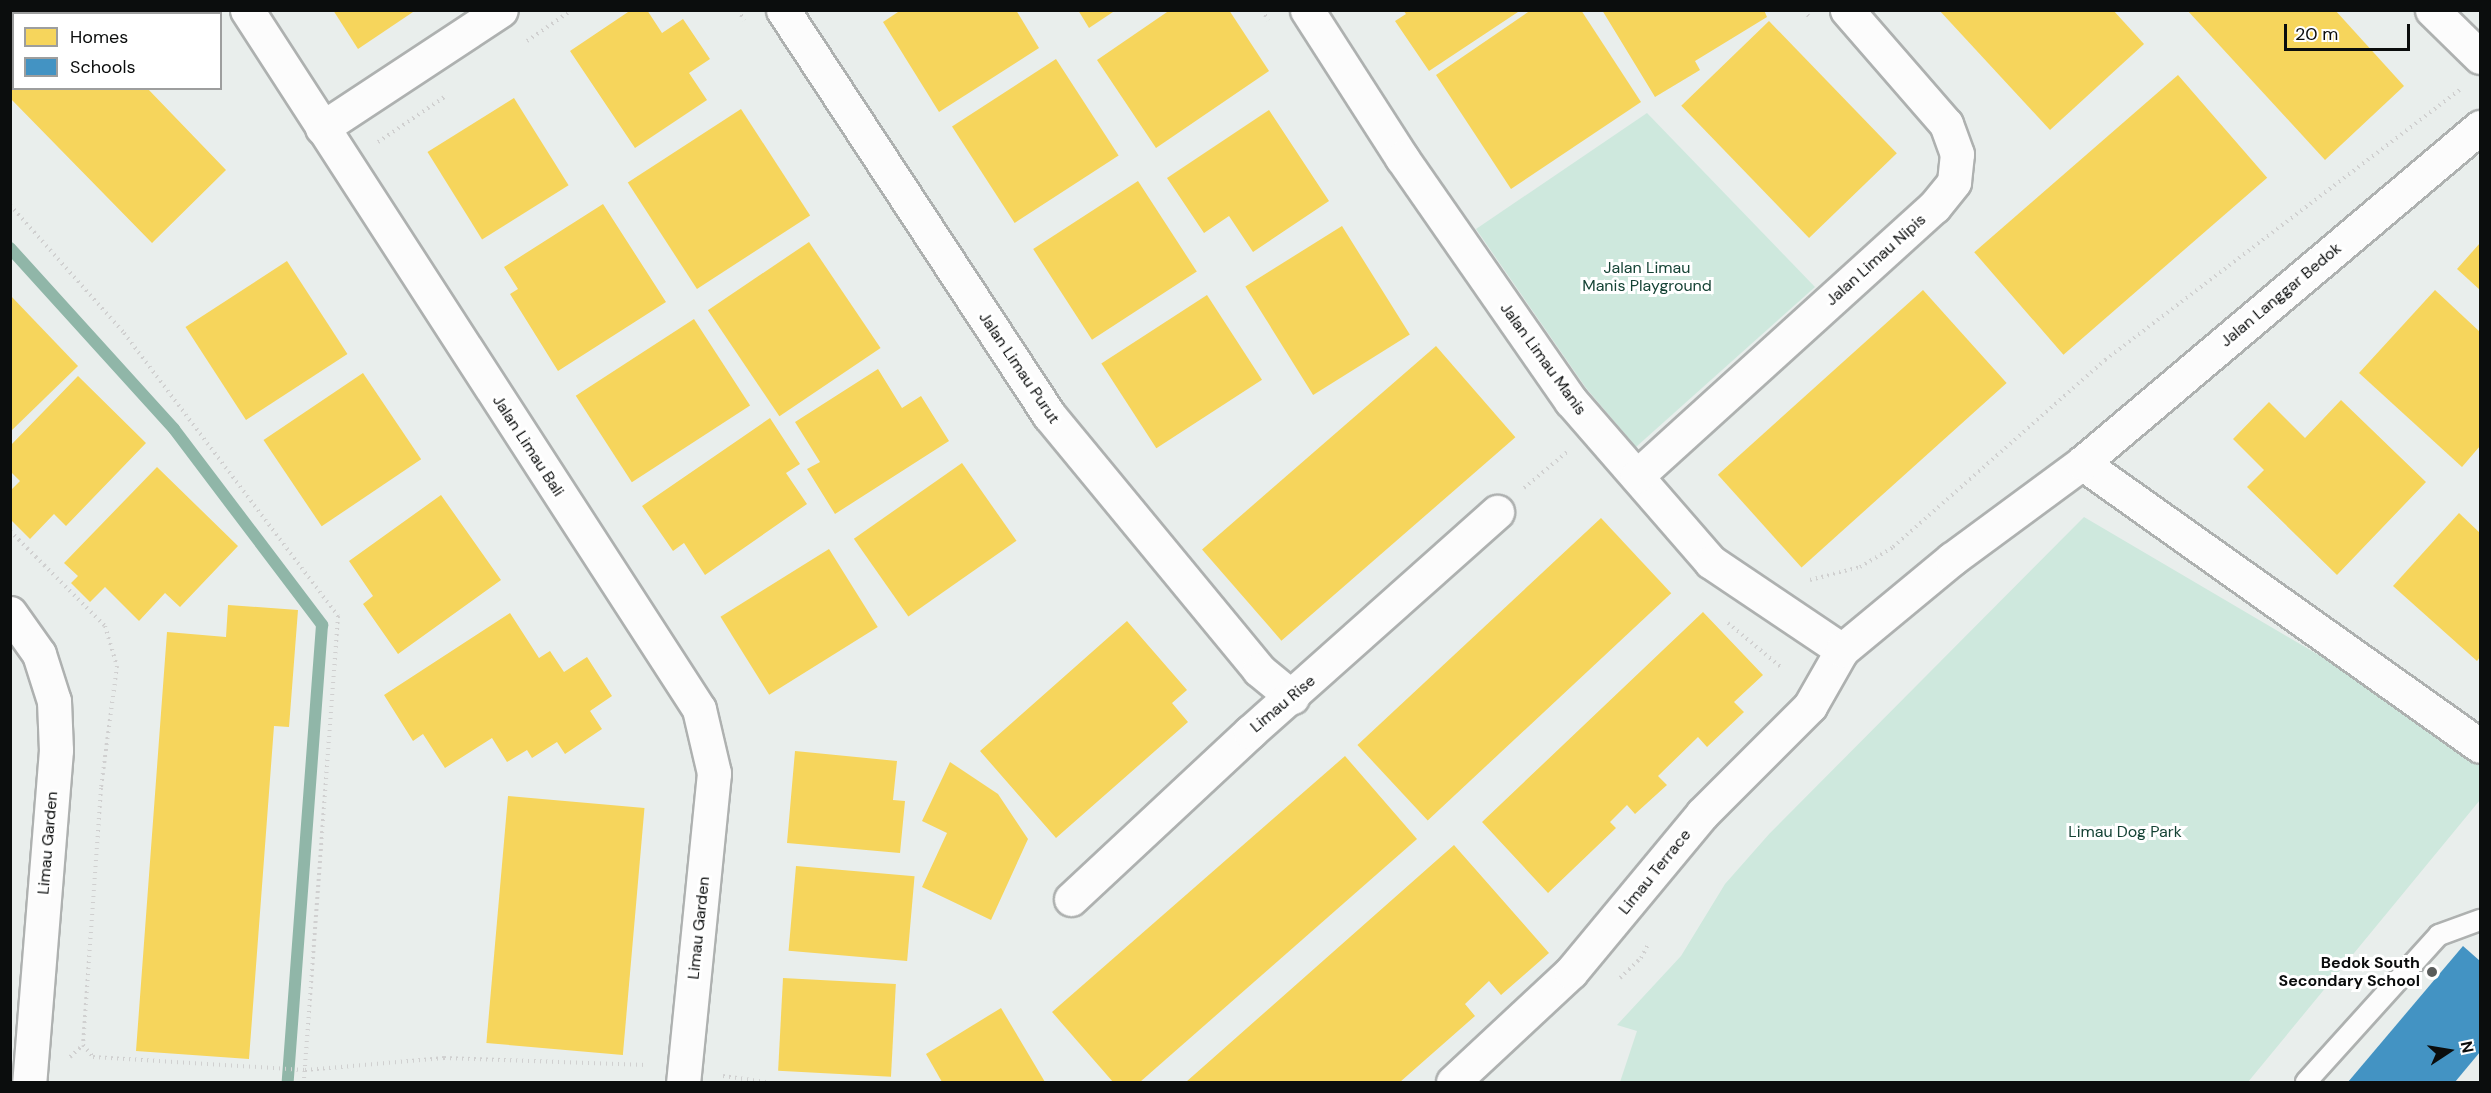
<!DOCTYPE html>
<html>
<head>
<meta charset="utf-8">
<style>
  body { margin:0 }
  #map { position:relative; width:2491px; height:1093px; overflow:hidden; background:#e9eeec; font-family:"DM Sans",sans-serif }
  div>[style] { position:absolute }
  [style*='--x'] { left:calc(var(--x)*1px); top:calc(var(--y)*1px); width:calc(var(--w)*1px); rotate:calc(var(--a)*1deg) }
  .green>* { inset:0; background:#cee8dd }
  .homes>* { inset:0; background:#f6d55c; transform-origin:0 0 }
  .schools>* { inset:0; background:#4393c3 }
  .stream>* { height:12px; margin:-6px; padding:0 6px; transform-origin:6px; border-radius:6px; background:#90b6a8 }
  .path>* { height:4px; margin-top:-2px; transform-origin:0; background:repeating-linear-gradient(90deg,#d0d0d0 0 1.5px,transparent 0 6px) }
  .roads { filter:drop-shadow(2px 0 #aeb1b0) drop-shadow(-2px 0 #aeb1b0) drop-shadow(0 2px #aeb1b0) drop-shadow(0 -2px #aeb1b0) }
  .lane>* { height:20px; margin:-10px; padding:0 10px; transform-origin:10px; border-radius:10px; background:#fcfcfc }
  .street>* { height:33px; margin:-16.5px; padding:0 16.5px; transform-origin:16.5px; border-radius:16.5px; background:#fcfcfc }
  .dots>* { width:16px; height:16px; translate:-50% -50%; box-sizing:border-box; border:3px solid #fff; border-radius:50% }
  span { translate:-50% -50%; white-space:nowrap; text-align:center; line-height:1.15; -webkit-text-stroke:6px #fff; paint-order:stroke }
  .street-label { font-size:16px; color:#0b0d0d }
  .park-label { font-size:16px; color:#154335 }
  .poi-label { font-size:16px; color:#0b0d0d; font-weight:700 }
  .right { translate:-100% -50%; text-align:right }
  .frame { position:absolute; inset:0; border:12px solid #0b0d0d; pointer-events:none }
  .legend { position:absolute; left:12px; top:12px; width:210px; height:78px; box-sizing:border-box; background:#fff; border:2px solid #9d9e9e; margin:0; padding:8px 10px; list-style:none; font-size:18px; color:#0b0d0d }
  .legend li { display:flex; align-items:center; gap:12px; height:30px }
  .legend b { width:30px; border:2px solid #9d9e9e }
  .north { position:absolute; left:2419px; top:1021px; width:60px; height:60px; -webkit-text-stroke:4px #fff; paint-order:stroke; rotate:78deg; font-size:16px; font-weight:700; line-height:24px; text-align:center; color:#0b0d0d }
  .north::after { content:''; display:block; margin:auto; width:21px; height:27px; background:#0b0d0d; clip-path:polygon(50% 0,100% 100%,50% 72%,0 100%) }
  .scale { position:absolute; left:2284px; top:24px; width:126px; height:27px; box-sizing:border-box; border:3px solid #0b0d0d; border-top:0; padding-left:8px; font-size:18px; line-height:21px; white-space:nowrap; color:#0b0d0d; -webkit-text-stroke:4px #fff; paint-order:stroke }
</style>
</head>
<body>
<div id="map">
  <div class="green">
    <i style="clip-path:polygon(1647px 113px,1815px 287px,1636px 447px,1586px 388px,1476px 229px)"></i>
    <i style="clip-path:polygon(2084px 517px,2480px 750px,2480px 800px,2248px 1082px,1620px 1082px,1637px 1031px,1617px 1025px,1681px 956px,1725px 884px,1770px 833px)"></i>
  </div>
  <div class="homes">
    <i style="clip-path:polygon(10px 10px,73px 14px,14px 14px,14px 88px,147px 88px,226px 170px,152px 243px,10px 98px)"></i>
    <i style="clip-path:polygon(333px 10px,416px 10px,358px 49px)"></i>
    <i style="clip-path:polygon(631px 10px,647px 10px,662px 33px,683px 19px,710px 59px,689px 73px,707px 100px,635px 148px,570px 51px)"></i>
    <i style="clip-path:polygon(901px 10px,1016px 10px,1039px 48px,939px 112px,883px 22px)"></i>
    <i style="clip-path:polygon(1078px 10px,1116px 10px,1089px 28px)"></i>
    <i style="clip-path:polygon(1170px 10px,1229px 10px,1269px 71px,1156px 148px,1097px 60px)"></i>
    <i style="clip-path:polygon(1403px 10px,1521px 10px,1429px 71px,1395px 21px,1406px 14px)"></i>
    <i style="clip-path:polygon(1531px 10px,1581px 10px,1641px 102px,1511px 189px,1436px 75px)"></i>
    <i style="clip-path:polygon(1602px 10px,1764px 10px,1767px 17px,1695px 61px,1700px 70px,1655px 97px)"></i>
    <i style="clip-path:polygon(1939px 10px,2113px 10px,2144px 44px,2050px 130px)"></i>
    <i style="clip-path:polygon(2187px 10px,2335px 10px,2404px 86px,2325px 160px)"></i>
    <i style="left:1769px;top:21px;width:184px;height:122px;rotate:46deg"></i>
    <i style="left:1056px;top:59px;width:115px;height:124px;rotate:57deg"></i>
    <i style="left:2178px;top:75px;width:136px;height:270px;rotate:49deg"></i>
    <i style="left:514px;top:98px;width:103px;height:102px;rotate:58deg"></i>
    <i style="left:741px;top:109px;width:127px;height:135px;rotate:57deg"></i>
    <i style="clip-path:polygon(1269px 110px,1329px 201px,1253px 252px,1229px 216px,1204px 233px,1167px 178px)"></i>
    <i style="left:1138px;top:181px;width:108px;height:125px;rotate:57deg"></i>
    <i style="clip-path:polygon(603px 204px,666px 302px,558px 371px,510px 294px,518px 289px,504px 267px)"></i>
    <i style="left:1342px;top:226px;width:128px;height:114px;rotate:58deg"></i>
    <i style="left:809px;top:242px;width:128px;height:122px;rotate:56deg"></i>
    <i style="clip-path:polygon(2480px 243px,2480px 290px,2457px 269px)"></i>
    <i style="left:287px;top:261px;width:111px;height:121px;rotate:57deg"></i>
    <i style="left:1923px;top:290px;width:125px;height:276px;rotate:48deg"></i>
    <i style="clip-path:polygon(2435px 290px,2480px 332px,2480px 446px,2462px 467px,2359px 373px)"></i>
    <i style="clip-path:polygon(10px 295px,78px 366px,10px 432px)"></i>
    <i style="left:1207px;top:295px;width:101px;height:126px;rotate:57deg"></i>
    <i style="left:694px;top:319px;width:103px;height:141px;rotate:57deg"></i>
    <i style="left:1436px;top:346px;width:121px;height:310px;rotate:49deg"></i>
    <i style="clip-path:polygon(878px 369px,902px 408px,921px 396px,949px 441px,835px 514px,807px 469px,820px 462px,795px 422px)"></i>
    <i style="left:363px;top:373px;width:104px;height:120px;rotate:56deg"></i>
    <i style="clip-path:polygon(78px 376px,146px 443px,66px 526px,54px 514px,30px 539px,10px 519px,10px 491px,20px 481px,10px 471px,10px 446px)"></i>
    <i style="clip-path:polygon(2341px 400px,2426px 482px,2337px 575px,2247px 487px,2264px 470px,2233px 439px,2269px 402px,2305px 438px)"></i>
    <i style="clip-path:polygon(770px 418px,800px 464px,786px 473px,807px 504px,705px 575px,684px 543px,673px 551px,642px 506px)"></i>
    <i style="left:962px;top:463px;width:95px;height:132px;rotate:55deg"></i>
    <i style="clip-path:polygon(157px 467px,238px 546px,180px 607px,165px 593px,139px 621px,105px 587px,90px 602px,71px 583px,78px 576px,64px 563px)"></i>
    <i style="clip-path:polygon(441px 495px,501px 580px,398px 654px,363px 604px,373px 596px,349px 561px)"></i>
    <i style="clip-path:polygon(2459px 513px,2480px 533px,2480px 657px,2477px 661px,2393px 586px)"></i>
    <i style="left:1601px;top:518px;width:103px;height:333px;rotate:47deg"></i>
    <i style="left:829px;top:549px;width:92px;height:128px;rotate:58deg"></i>
    <i style="clip-path:polygon(228px 605px,298px 610px,289px 727px,274px 726px,249px 1059px,136px 1051px,167px 632px,226px 637px)"></i>
    <i style="clip-path:polygon(1703px 612px,1763px 675px,1734px 702px,1744px 712px,1707px 747px,1698px 737px,1658px 776px,1667px 785px,1635px 814px,1627px 805px,1610px 822px,1616px 828px,1548px 893px,1482px 822px)"></i>
    <i style="clip-path:polygon(510px 613px,539px 658px,550px 651px,564px 672px,587px 657px,612px 696px,590px 711px,602px 729px,565px 754px,557px 742px,532px 758px,527px 750px,507px 762px,492px 738px,445px 768px,423px 734px,413px 741px,384px 695px)"></i>
    <i style="clip-path:polygon(1127px 621px,1187px 690px,1172px 703px,1188px 722px,1056px 838px,980px 751px)"></i>
    <i style="clip-path:polygon(795px 751px,897px 761px,893px 800px,905px 801px,900px 853px,787px 843px)"></i>
    <i style="clip-path:polygon(1345px 756px,1417px 839px,1140px 1082px,1113px 1082px,1052px 1012px)"></i>
    <i style="clip-path:polygon(950px 762px,998px 794px,1028px 839px,991px 920px,922px 887px,947px 833px,922px 821px)"></i>
    <i style="left:508px;top:796px;width:137px;height:248px;rotate:5deg"></i>
    <i style="clip-path:polygon(1454px 845px,1549px 953px,1501px 995px,1489px 981px,1465px 1004px,1475px 1016px,1400px 1082px,1186px 1082px)"></i>
    <i style="left:796px;top:866px;width:119px;height:85px;rotate:5deg"></i>
    <i style="left:783px;top:978px;width:113px;height:93px;rotate:3deg"></i>
    <i style="clip-path:polygon(1001px 1008px,1045px 1082px,942px 1082px,926px 1054px)"></i>
  </div>
  <div class="schools">
    <i style="clip-path:polygon(2463px 946px,2480px 961px,2480px 1052px,2455px 1082px,2348px 1082px)"></i>
  </div>
  <div class="stream">
    <i style="--x:10;--y:248;--w:244;--a:47.8"></i>
    <i style="--x:174;--y:429;--w:246;--a:52.9"></i>
    <i style="--x:322;--y:625;--w:458;--a:94.3"></i>
  </div>
  <div class="path">
    <i style="--x:738;--y:10;--w:12;--a:59"></i>
    <i style="--x:1262;--y:10;--w:12;--a:59"></i>
    <i style="--x:1804;--y:10;--w:9;--a:54"></i>
    <i style="--x:527;--y:41;--w:55;--a:-34.6"></i>
    <i style="--x:378;--y:142;--w:82;--a:-34.1"></i>
    <i style="--x:10;--y:205;--w:171;--a:48.3"></i>
    <i style="--x:124;--y:333;--w:355;--a:52.9"></i>
    <i style="--x:338;--y:616;--w:467;--a:94.2"></i>
    <i style="--x:1524;--y:488;--w:56;--a:-39.9"></i>
    <i style="--x:10;--y:531;--w:134;--a:45"></i>
    <i style="--x:105;--y:626;--w:42;--a:73.3"></i>
    <i style="--x:117;--y:666;--w:123;--a:97.5"></i>
    <i style="--x:101;--y:788;--w:258;--a:94"></i>
    <i style="--x:83;--y:1045;--w:16;--a:50"></i>
    <i style="--x:93;--y:1057;--w:212;--a:3.5"></i>
    <i style="--x:305;--y:1070;--w:140;--a:-4.9"></i>
    <i style="--x:444;--y:1058;--w:203;--a:2"></i>
    <i style="--x:1810;--y:580;--w:52;--a:-14.6"></i>
    <i style="--x:1860;--y:567;--w:39;--a:-31"></i>
    <i style="--x:1893;--y:547;--w:283;--a:-41.4"></i>
    <i style="--x:2105;--y:360;--w:447;--a:-37.3"></i>
    <i style="--x:1728;--y:623;--w:70;--a:39.8"></i>
    <i style="--x:1620;--y:978;--w:29;--a:-44"></i>
    <i style="--x:1641;--y:958;--w:17;--a:-62"></i>
    <i style="--x:70;--y:1057;--w:18;--a:-43"></i>
    <i style="--x:723;--y:1076;--w:43;--a:7.9"></i>
  </div>
  <div class="roads">
    <div class="lane">
      <i style="--x:2306;--y:1082;--w:198;--a:-47.9"></i>
      <i style="--x:2439;--y:935;--w:44;--a:-20.1"></i>
    </div>
    <div class="street">
      <i style="--x:247;--y:10;--w:832;--a:57.11"></i>
      <i style="--x:699;--y:709;--w:66;--a:76.8"></i>
      <i style="--x:714;--y:773;--w:311;--a:95.7"></i>
      <i style="--x:783;--y:10;--w:485;--a:56.7"></i>
      <i style="--x:1049;--y:415;--w:330;--a:50.5"></i>
      <i style="--x:1259;--y:670;--w:43;--a:39.3"></i>
      <i style="--x:1307;--y:10;--w:176;--a:57.3"></i>
      <i style="--x:1402;--y:158;--w:296;--a:55.2"></i>
      <i style="--x:1571;--y:401;--w:213;--a:49"></i>
      <i style="--x:1711;--y:562;--w:158;--a:33.9"></i>
      <i style="--x:2432;--y:10;--w:67;--a:44.4"></i>
      <i style="--x:322;--y:128;--w:214;--a:-33.4"></i>
      <i style="--x:2082;--y:463;--w:488;--a:35.4"></i>
      <i style="--x:1637;--y:476;--w:401;--a:-42.2"></i>
      <i style="--x:1934;--y:207;--w:32;--a:-51"></i>
      <i style="--x:1954;--y:182;--w:28;--a:-84"></i>
      <i style="--x:1957;--y:154;--w:32;--a:-110"></i>
      <i style="--x:1946;--y:124;--w:151;--a:-131"></i>
      <i style="--x:10;--y:613;--w:50;--a:54.7"></i>
      <i style="--x:39;--y:654;--w:49;--a:72.3"></i>
      <i style="--x:54;--y:701;--w:49;--a:87.7"></i>
      <i style="--x:56;--y:750;--w:333;--a:94.6"></i>
      <i style="--x:1071;--y:899;--w:245;--a:-43"></i>
      <i style="--x:1250;--y:732;--w:331;--a:-41.7"></i>
      <i style="--x:1453;--y:1082;--w:161;--a:-43"></i>
      <i style="--x:1571;--y:972;--w:205;--a:-50.3"></i>
      <i style="--x:1702;--y:814;--w:153;--a:-45"></i>
      <i style="--x:1810;--y:706;--w:64;--a:-60.3"></i>
      <i style="--x:1842;--y:650;--w:143;--a:-39.6"></i>
      <i style="--x:1952;--y:559;--w:162;--a:-36.4"></i>
      <i style="--x:2082;--y:463;--w:521;--a:-40.17"></i>
    </div>
  </div>
  <div class="dots">
    <i style="left:2432px;top:972px;background:#595c5b"></i>
  </div>
  <div class="street-label">
    <span style="left:1876px;top:260px;rotate:-42deg">Jalan Limau Nipis</span>
    <span style="left:2281px;top:295px;rotate:-40deg">Jalan Langgar Bedok</span>
    <span style="left:1543px;top:359px;rotate:54deg">Jalan Limau Manis</span>
    <span style="left:1019px;top:368px;rotate:56deg">Jalan Limau Purut</span>
    <span style="left:528px;top:446px;rotate:57deg">Jalan Limau Bali</span>
    <span style="left:1283px;top:704px;rotate:-40deg">Limau Rise</span>
    <span style="left:48px;top:843px;rotate:-85deg">Limau Garden</span>
    <span style="left:1655px;top:872px;rotate:-51deg">Limau Terrace</span>
    <span style="left:699px;top:928px;rotate:-84deg">Limau Garden</span>
  </div>
  <div class="park-label">
    <span style="left:1647px;top:277px">Jalan Limau<br>Manis Playground</span>
    <span style="left:2125px;top:832px">Limau Dog Park</span>
  </div>
  <div class="poi-label">
    <span class="right" style="left:2420px;top:972px">Bedok South<br>Secondary School</span>
  </div>
  <div class="frame"></div>
  <ul class="legend">
  <li><b style="height:16px;background:#f6d55c"></b>Homes</li>
  <li><b style="height:16px;background:#4393c3"></b>Schools</li>
  </ul>
  <div class="north">N</div>
  <div class="scale">20 m</div>
</div>
</body>
</html>
